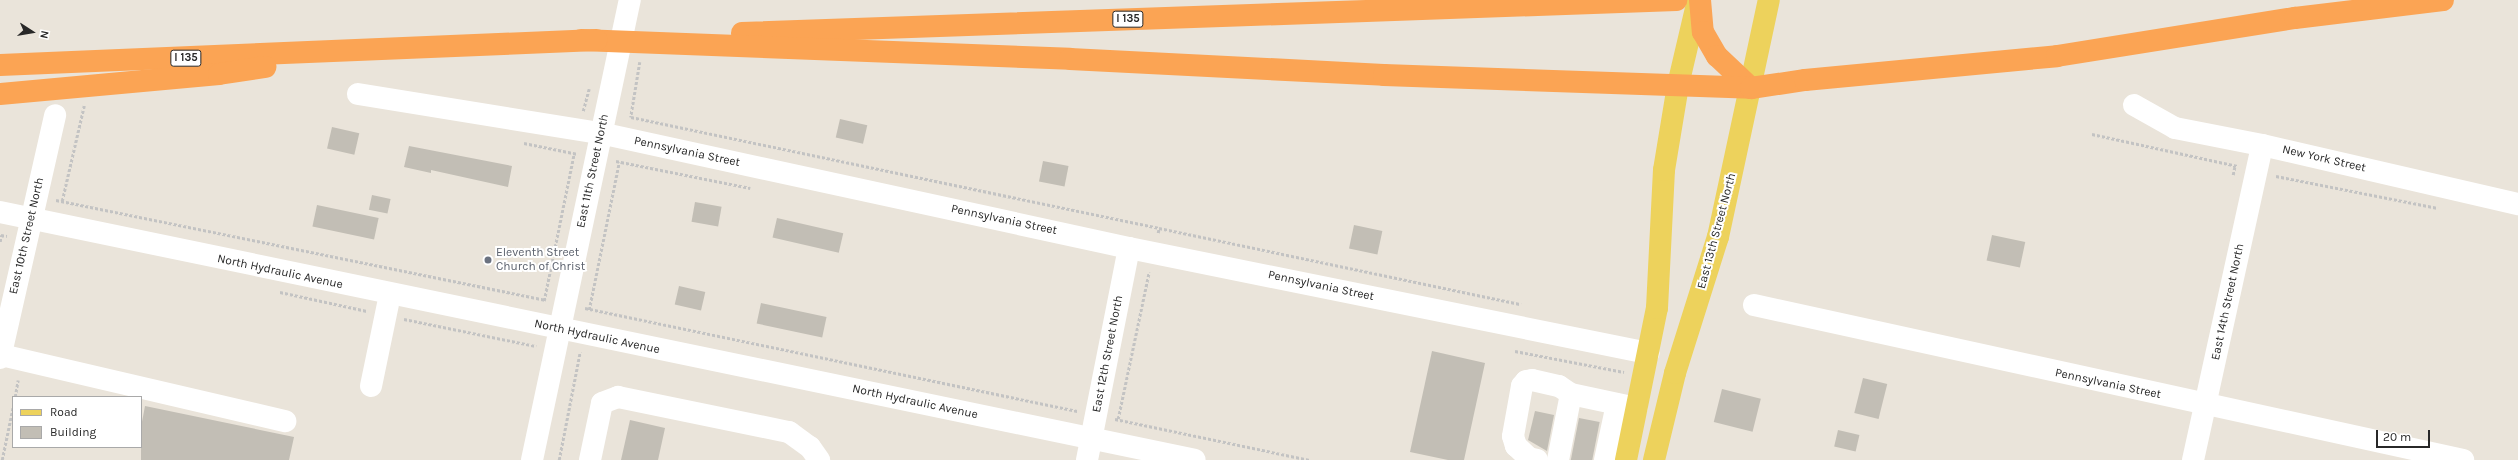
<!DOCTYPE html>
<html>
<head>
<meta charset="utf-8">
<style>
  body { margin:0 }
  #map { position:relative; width:2518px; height:460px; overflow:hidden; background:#eae4da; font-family:Karla,sans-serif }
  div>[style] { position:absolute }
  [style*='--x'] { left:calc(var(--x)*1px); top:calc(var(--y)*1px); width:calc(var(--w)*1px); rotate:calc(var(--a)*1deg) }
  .building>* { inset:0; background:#c2beb5; transform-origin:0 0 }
  .path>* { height:2.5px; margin-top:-1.25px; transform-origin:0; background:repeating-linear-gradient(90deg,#c3c3c3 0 3px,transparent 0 5px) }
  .minor>* { height:22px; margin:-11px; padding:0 11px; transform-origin:11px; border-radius:11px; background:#fff }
  .major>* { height:22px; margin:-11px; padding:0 11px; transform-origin:11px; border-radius:11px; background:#edd25c }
  .highway>* { height:22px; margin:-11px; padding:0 11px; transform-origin:11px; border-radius:11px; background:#fba454 }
  .dots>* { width:11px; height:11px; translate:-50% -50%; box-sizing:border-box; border:2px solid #fff; border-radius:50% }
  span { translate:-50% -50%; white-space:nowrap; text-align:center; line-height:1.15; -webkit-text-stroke:4px #fff; paint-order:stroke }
  .shield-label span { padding:1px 3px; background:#fff; border:1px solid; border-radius:3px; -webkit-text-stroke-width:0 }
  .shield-label { font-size:11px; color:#282828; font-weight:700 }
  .street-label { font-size:12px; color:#282828 }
  .worship-label { font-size:12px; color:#5b616d }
  .left { translate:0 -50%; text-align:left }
  .legend { position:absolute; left:12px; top:396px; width:130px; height:52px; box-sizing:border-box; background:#fff; border:1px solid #a9a9a9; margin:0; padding:5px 7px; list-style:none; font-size:12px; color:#282828 }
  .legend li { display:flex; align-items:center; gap:8px; height:20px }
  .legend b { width:20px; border:1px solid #a9a9a9 }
  .north { position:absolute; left:12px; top:12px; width:40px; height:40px; -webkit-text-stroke:3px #fff; paint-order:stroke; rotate:102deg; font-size:11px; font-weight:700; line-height:16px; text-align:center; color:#282828 }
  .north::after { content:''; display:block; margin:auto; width:14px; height:18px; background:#282828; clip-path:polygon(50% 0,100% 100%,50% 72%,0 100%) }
  .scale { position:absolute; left:2376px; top:430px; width:54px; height:18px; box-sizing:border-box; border:2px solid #282828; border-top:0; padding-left:5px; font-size:12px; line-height:14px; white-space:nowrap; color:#282828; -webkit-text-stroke:3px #fff; paint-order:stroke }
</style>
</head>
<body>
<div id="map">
  <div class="building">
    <i style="left:840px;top:119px;width:28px;height:19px;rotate:13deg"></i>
    <i style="left:332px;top:127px;width:28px;height:22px;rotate:13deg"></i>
    <i style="clip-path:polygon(409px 146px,512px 166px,508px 187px,431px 170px,431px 173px,404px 167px)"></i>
    <i style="left:1043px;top:161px;width:26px;height:21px;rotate:11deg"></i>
    <i style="left:372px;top:195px;width:19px;height:15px;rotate:12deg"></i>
    <i style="left:695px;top:202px;width:27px;height:20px;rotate:10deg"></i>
    <i style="left:317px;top:205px;width:63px;height:22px;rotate:12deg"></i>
    <i style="left:777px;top:218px;width:68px;height:20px;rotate:13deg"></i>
    <i style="left:1354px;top:225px;width:29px;height:24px;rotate:12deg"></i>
    <i style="left:1992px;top:235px;width:34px;height:26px;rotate:12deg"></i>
    <i style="left:679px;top:286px;width:27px;height:19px;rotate:13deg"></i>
    <i style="left:761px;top:303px;width:67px;height:21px;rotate:12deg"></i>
    <i style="clip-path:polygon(1432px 351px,1485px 363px,1464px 460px,1448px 460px,1410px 452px)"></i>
    <i style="left:1863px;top:378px;width:25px;height:36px;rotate:14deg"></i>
    <i style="left:1722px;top:389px;width:40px;height:34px;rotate:14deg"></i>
    <i style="clip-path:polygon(145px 406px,294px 437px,289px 460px,141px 460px,141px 427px)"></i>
    <i style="clip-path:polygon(1535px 411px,1554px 415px,1547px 451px,1528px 440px)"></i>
    <i style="left:1579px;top:418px;width:21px;height:43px;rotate:11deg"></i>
    <i style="clip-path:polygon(630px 420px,665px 428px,658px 460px,621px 460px)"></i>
    <i style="left:1838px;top:430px;width:22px;height:17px;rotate:13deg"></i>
  </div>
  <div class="path">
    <i style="--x:640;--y:62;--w:56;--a:99.3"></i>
    <i style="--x:631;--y:117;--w:540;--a:11.87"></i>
    <i style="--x:583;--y:111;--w:23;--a:-75"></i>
    <i style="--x:2092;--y:134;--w:149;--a:12.4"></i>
    <i style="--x:524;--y:143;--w:55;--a:11.5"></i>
    <i style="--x:616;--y:161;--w:137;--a:11.4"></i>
    <i style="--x:2233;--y:175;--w:10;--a:-79"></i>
    <i style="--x:2276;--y:176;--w:165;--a:11.2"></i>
    <i style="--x:56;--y:200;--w:500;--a:11.53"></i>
    <i style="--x:62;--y:201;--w:98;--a:-77"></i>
    <i style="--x:1158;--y:233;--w:5;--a:-79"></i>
    <i style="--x:1159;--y:228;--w:370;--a:11.9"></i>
    <i style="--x:0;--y:242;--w:7;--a:-82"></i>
    <i style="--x:1;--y:235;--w:6;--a:9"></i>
    <i style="--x:280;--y:292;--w:89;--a:12.3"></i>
    <i style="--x:544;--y:301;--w:151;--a:-78.5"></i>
    <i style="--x:585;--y:308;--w:503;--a:11.82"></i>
    <i style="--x:589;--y:310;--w:151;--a:-78.5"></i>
    <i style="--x:404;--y:319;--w:135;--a:11.6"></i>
    <i style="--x:1515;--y:351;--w:111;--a:10.9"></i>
    <i style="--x:15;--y:397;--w:17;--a:-80"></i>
    <i style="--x:1115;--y:419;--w:199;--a:11.9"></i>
    <i style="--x:1118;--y:419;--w:150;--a:-78.1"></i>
    <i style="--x:2;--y:460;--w:54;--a:-78.3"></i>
    <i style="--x:559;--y:460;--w:110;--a:-79"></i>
  </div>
  <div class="minor">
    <i style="--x:358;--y:94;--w:245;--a:9.2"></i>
    <i style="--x:600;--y:133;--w:541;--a:12.26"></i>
    <i style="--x:1129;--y:248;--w:530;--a:11.44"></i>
    <i style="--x:2134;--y:105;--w:47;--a:29.3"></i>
    <i style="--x:2175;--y:128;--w:89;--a:11.1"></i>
    <i style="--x:2262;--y:145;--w:263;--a:13"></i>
    <i style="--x:0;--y:212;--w:1220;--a:11.72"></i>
    <i style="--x:1754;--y:305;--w:726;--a:12.33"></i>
    <i style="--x:1;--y:355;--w:292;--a:13.1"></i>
    <i style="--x:0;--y:358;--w:249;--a:-77.2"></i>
    <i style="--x:371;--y:386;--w:94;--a:-78.3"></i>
    <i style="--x:532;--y:460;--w:470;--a:-78"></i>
    <i style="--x:590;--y:460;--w:58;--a:-78.1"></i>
    <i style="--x:602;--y:403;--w:17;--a:-21"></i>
    <i style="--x:618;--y:397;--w:175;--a:11.6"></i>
    <i style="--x:789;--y:432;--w:26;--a:36"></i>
    <i style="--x:810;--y:447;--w:16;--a:55"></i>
    <i style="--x:1087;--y:460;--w:216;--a:-78.8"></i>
    <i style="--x:1537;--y:460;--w:8;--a:-166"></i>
    <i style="--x:1529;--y:458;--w:18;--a:-137"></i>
    <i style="--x:1516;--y:446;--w:10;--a:-107"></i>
    <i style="--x:1513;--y:436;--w:51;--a:-79.8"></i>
    <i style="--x:1522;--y:386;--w:6;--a:-51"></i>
    <i style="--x:1526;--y:381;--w:6;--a:-9"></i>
    <i style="--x:1532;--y:380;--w:28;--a:13"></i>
    <i style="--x:1559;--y:386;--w:14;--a:34"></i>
    <i style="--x:1571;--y:394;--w:67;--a:12"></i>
    <i style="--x:1558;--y:460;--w:67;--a:-78.9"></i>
    <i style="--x:1605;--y:460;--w:57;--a:-77.9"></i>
    <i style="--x:2193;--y:460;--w:322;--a:-77.6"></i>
  </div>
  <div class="major">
    <i style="--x:1626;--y:460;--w:155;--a:-78.5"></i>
    <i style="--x:1657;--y:308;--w:138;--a:-87.1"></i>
    <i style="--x:1664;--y:170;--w:86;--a:-80.6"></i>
    <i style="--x:1678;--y:85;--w:87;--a:-76.8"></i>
    <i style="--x:1654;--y:460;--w:89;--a:-76.4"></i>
    <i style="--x:1675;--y:373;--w:143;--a:-72.5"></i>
    <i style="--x:1718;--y:237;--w:242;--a:-77.9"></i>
  </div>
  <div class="highway">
    <i style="--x:1700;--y:0;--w:32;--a:85"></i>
    <i style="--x:1703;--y:32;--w:28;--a:60"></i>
    <i style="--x:1717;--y:56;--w:47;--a:43.3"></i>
    <i style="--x:742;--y:33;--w:935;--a:-2.02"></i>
    <i style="--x:581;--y:40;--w:489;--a:2.2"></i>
    <i style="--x:1070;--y:59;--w:314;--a:2.9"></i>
    <i style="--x:1384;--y:75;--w:367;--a:2"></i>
    <i style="--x:1751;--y:88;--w:55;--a:-8.4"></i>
    <i style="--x:1805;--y:80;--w:253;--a:-5.4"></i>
    <i style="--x:2057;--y:56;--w:241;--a:-9.1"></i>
    <i style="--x:2295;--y:18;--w:149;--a:-6.9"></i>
    <i style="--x:0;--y:65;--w:597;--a:-2.4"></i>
    <i style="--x:0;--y:94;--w:220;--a:-5.2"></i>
    <i style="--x:219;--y:74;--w:47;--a:-8.7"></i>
  </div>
  <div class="dots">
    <i style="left:488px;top:260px;background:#6b7280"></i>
  </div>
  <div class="shield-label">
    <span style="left:1128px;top:19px">I 135</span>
    <span style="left:186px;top:58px">I 135</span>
  </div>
  <div class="street-label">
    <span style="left:687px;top:152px;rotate:12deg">Pennsylvania Street</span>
    <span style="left:2324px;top:159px;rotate:13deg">New York Street</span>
    <span style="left:593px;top:171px;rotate:-78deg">East 11th Street North</span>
    <span style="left:1004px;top:220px;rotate:12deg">Pennsylvania Street</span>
    <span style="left:1717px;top:231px;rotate:-75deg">East 13th Street North</span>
    <span style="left:27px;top:236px;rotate:-77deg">East 10th Street North</span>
    <span style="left:280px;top:272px;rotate:12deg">North Hydraulic Avenue</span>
    <span style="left:1321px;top:286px;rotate:12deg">Pennsylvania Street</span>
    <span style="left:2228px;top:302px;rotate:-78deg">East 14th Street North</span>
    <span style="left:597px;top:337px;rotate:12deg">North Hydraulic Avenue</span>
    <span style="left:1108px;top:354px;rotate:-79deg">East 12th Street North</span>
    <span style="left:2108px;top:384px;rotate:12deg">Pennsylvania Street</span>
    <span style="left:915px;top:402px;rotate:12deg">North Hydraulic Avenue</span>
  </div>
  <div class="worship-label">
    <span class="left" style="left:496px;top:260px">Eleventh Street<br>Church of Christ</span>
  </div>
  <ul class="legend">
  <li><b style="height:5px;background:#edd25c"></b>Road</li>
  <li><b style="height:11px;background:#c2beb5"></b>Building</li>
  </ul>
  <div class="north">N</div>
  <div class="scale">20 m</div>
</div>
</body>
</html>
